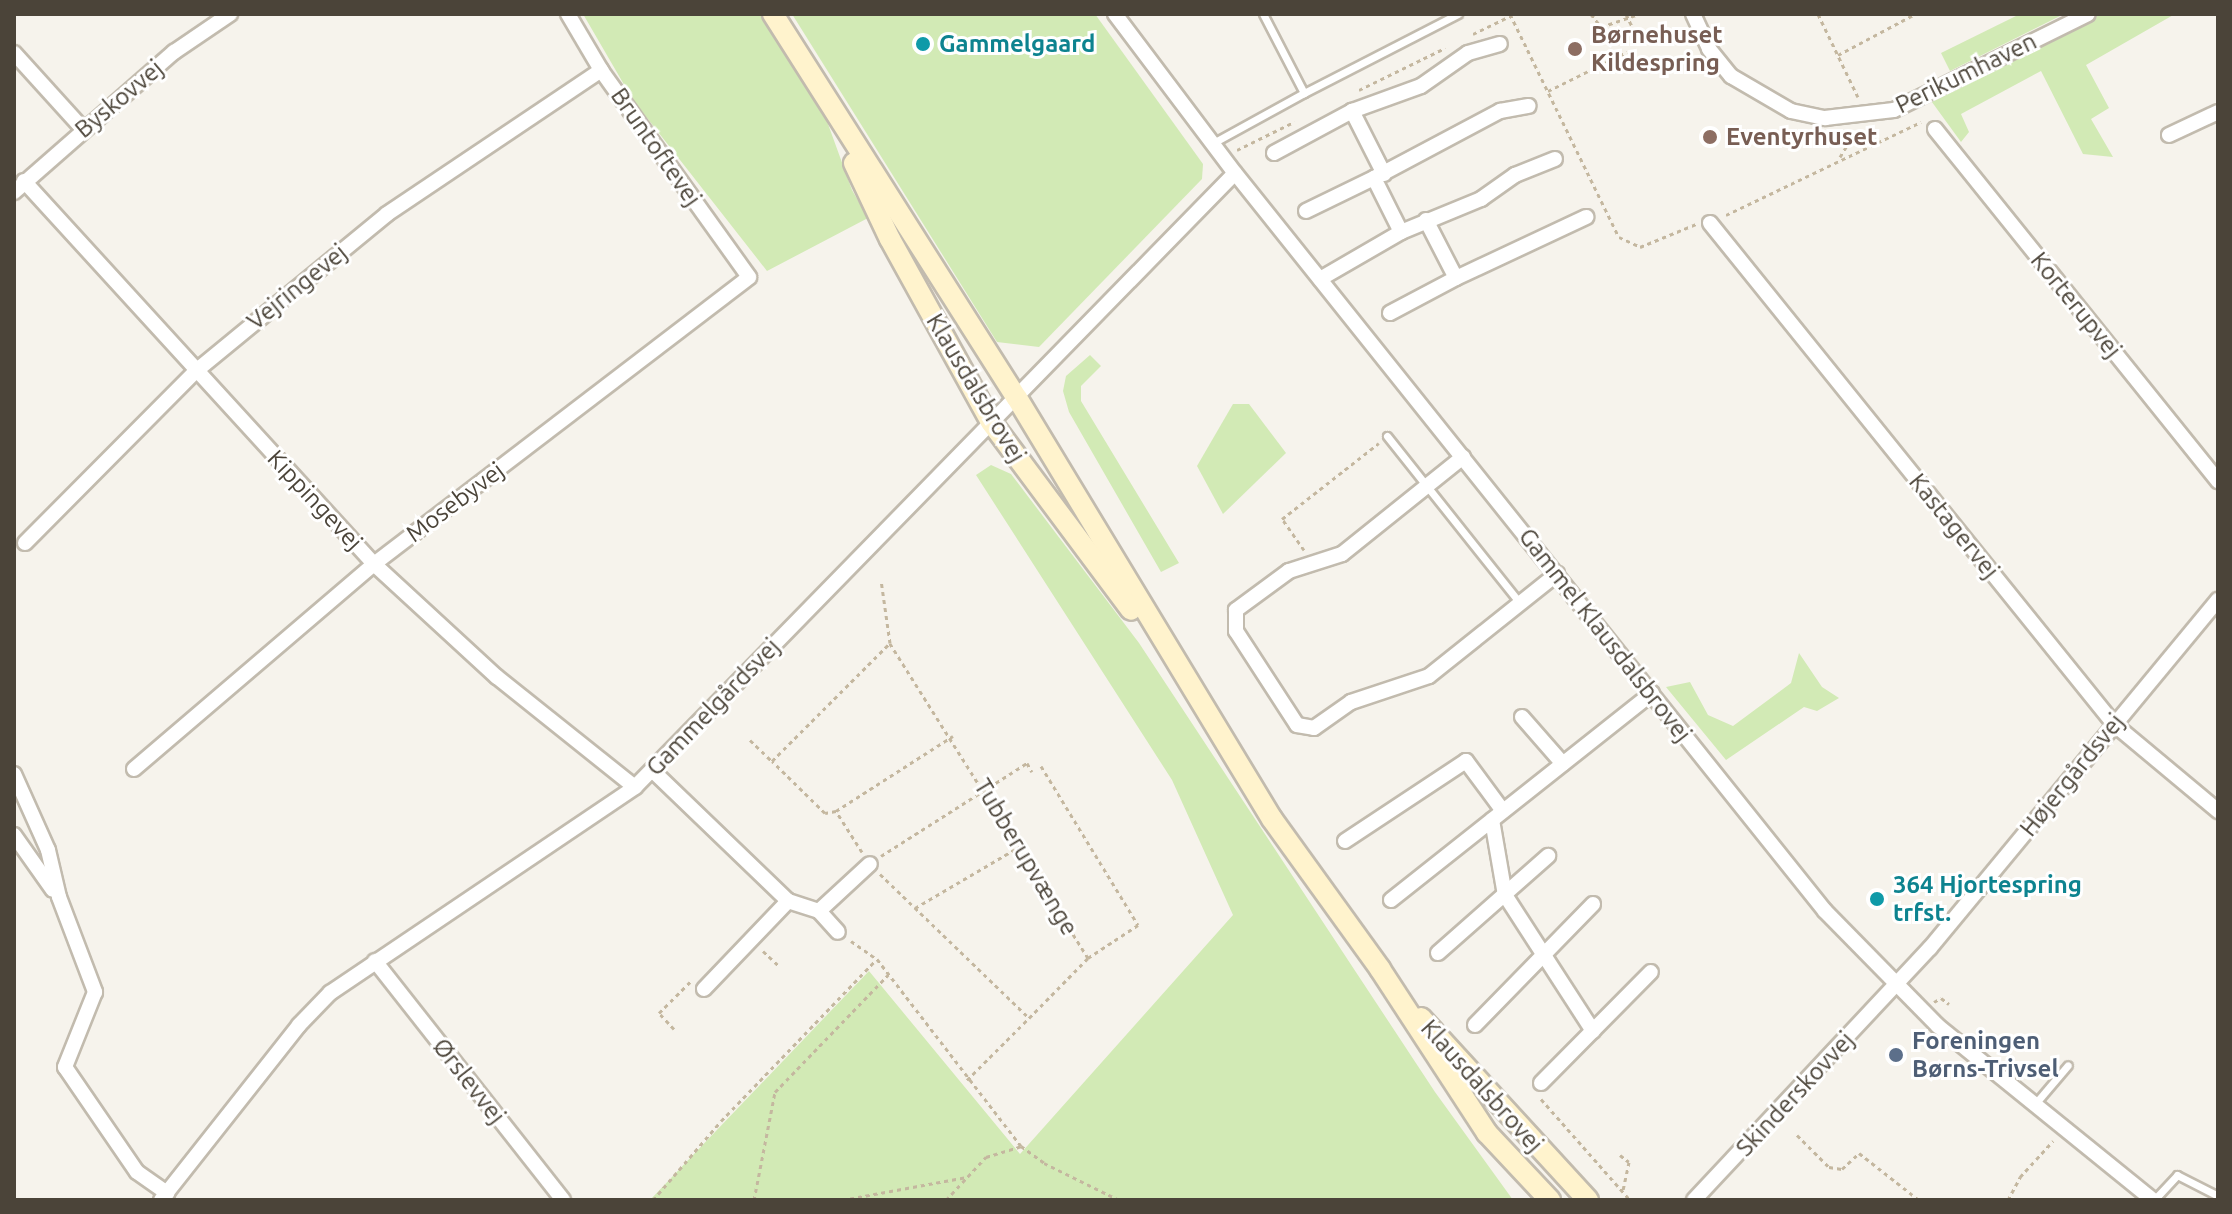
<!DOCTYPE html>
<html>
<head>
<meta charset="utf-8">
<style>
  body { margin:0 }
  #map { position:relative; width:2232px; height:1214px; overflow:hidden; background:#f6f3ec; font-family:Ubuntu,sans-serif }
  div>[style] { position:absolute }
  [style*='--x'] { left:calc(var(--x)*1px); top:calc(var(--y)*1px); width:calc(var(--w)*1px); rotate:calc(var(--a)*1deg) }
  .green>* { inset:0; background:#d2eab5 }
  .path>* { height:3px; margin-top:-1.5px; transform-origin:0; background:repeating-linear-gradient(90deg,#c4b79f 0 4px,transparent 0 8px) }
  .roads { filter:drop-shadow(2px 0 #c2bbae) drop-shadow(-2px 0 #c2bbae) drop-shadow(0 2px #c2bbae) drop-shadow(0 -2px #c2bbae) }
  .lane>* { height:7px; margin:-3.5px; padding:0 3.5px; transform-origin:3.5px; border-radius:3.5px; background:#fff }
  .street>* { height:14px; margin:-7px; padding:0 7px; transform-origin:7px; border-radius:7px; background:#fff }
  .secondary>* { height:20px; margin:-10px; padding:0 10px; transform-origin:10px; border-radius:10px; background:#fff3cd }
  .dots>* { width:22px; height:22px; translate:-50% -50%; box-sizing:border-box; border:4px solid #fff; border-radius:50% }
  span { translate:-50% -50%; white-space:nowrap; text-align:center; line-height:1.15; -webkit-text-stroke:6px #fff; paint-order:stroke }
  .education-label { font-size:24px; color:#785e54; font-weight:700 }
  .left { translate:0 -50%; text-align:left }
  .culture-label { font-size:24px; color:#0d838f; font-weight:700 }
  .street-label { font-size:24px; color:#4b4439 }
  .service-label { font-size:24px; color:#4e5e75; font-weight:700 }
  .frame { position:absolute; inset:0; border:16px solid #4b4439; pointer-events:none }
</style>
</head>
<body>
<div id="map">
  <div class="green">
    <i style="clip-path:polygon(583px 14px,764px 14px,824px 113px,852px 190px,868px 218px,767px 271px,633px 100px)"></i>
    <i style="clip-path:polygon(792px 14px,1095px 14px,1203px 164px,1202px 179px,1039px 347px,997px 342px)"></i>
    <i style="clip-path:polygon(2020px 14px,2064px 14px,1950px 71px,1941px 53px)"></i>
    <i style="clip-path:polygon(2101px 14px,2175px 14px,2086px 65px,2109px 108px,2091px 119px,2113px 157px,2083px 154px,2041px 71px,1961px 114px,1969px 132px,1961px 142px,1929px 98px)"></i>
    <i style="clip-path:polygon(1090px 355px,1101px 366px,1081px 386px,1081px 401px,1179px 563px,1161px 572px,1069px 412px,1063px 391px,1066px 376px)"></i>
    <i style="clip-path:polygon(1233px 404px,1249px 404px,1286px 453px,1223px 514px,1197px 466px)"></i>
    <i style="clip-path:polygon(991px 465px,1011px 474px,1139px 643px,1435px 1092px,1513px 1200px,650px 1200px,869px 971px,1020px 1154px,1233px 915px,1172px 780px,976px 475px)"></i>
    <i style="clip-path:polygon(1799px 653px,1822px 687px,1839px 698px,1817px 711px,1804px 707px,1726px 760px,1666px 687px,1690px 682px,1708px 715px,1733px 726px,1791px 683px)"></i>
  </div>
  <div class="path">
    <i style="--x:1510;--y:14;--w:248;--a:64"></i>
    <i style="--x:1619;--y:237;--w:23;--a:25"></i>
    <i style="--x:1640;--y:247;--w:61;--a:-22.3"></i>
    <i style="--x:1591;--y:14;--w:16;--a:52"></i>
    <i style="--x:1601;--y:27;--w:39;--a:-19"></i>
    <i style="--x:1626;--y:14;--w:34;--a:64"></i>
    <i style="--x:1818;--y:14;--w:92;--a:64.3"></i>
    <i style="--x:1473;--y:34;--w:41;--a:-25.9"></i>
    <i style="--x:1838;--y:55;--w:87;--a:-28"></i>
    <i style="--x:1359;--y:90;--w:96;--a:-26"></i>
    <i style="--x:1548;--y:91;--w:88;--a:-26.3"></i>
    <i style="--x:1237;--y:150;--w:64;--a:-26.2"></i>
    <i style="--x:1840;--y:157;--w:31;--a:-59"></i>
    <i style="--x:1726;--y:215;--w:216;--a:-25.5"></i>
    <i style="--x:1304;--y:550;--w:38;--a:-125"></i>
    <i style="--x:1282;--y:519;--w:123;--a:-38.1"></i>
    <i style="--x:750;--y:740;--w:30;--a:44"></i>
    <i style="--x:1041;--y:766;--w:186;--a:58.6"></i>
    <i style="--x:1138;--y:925;--w:60;--a:146.6"></i>
    <i style="--x:836;--y:811;--w:139;--a:-32.7"></i>
    <i style="--x:862;--y:852;--w:49;--a:-122.4"></i>
    <i style="--x:836;--y:811;--w:11;--a:170"></i>
    <i style="--x:825;--y:813;--w:74;--a:-135.5"></i>
    <i style="--x:772;--y:761;--w:167;--a:-45"></i>
    <i style="--x:890;--y:643;--w:64;--a:-98.1"></i>
    <i style="--x:881;--y:856;--w:173;--a:-32.5"></i>
    <i style="--x:1027;--y:763;--w:10;--a:61"></i>
    <i style="--x:880;--y:874;--w:207;--a:44"></i>
    <i style="--x:1029;--y:1018;--w:84;--a:-45.5"></i>
    <i style="--x:1088;--y:958;--w:372;--a:-122.2"></i>
    <i style="--x:915;--y:908;--w:121;--a:-30.4"></i>
    <i style="--x:851;--y:941;--w:32;--a:35"></i>
    <i style="--x:877;--y:959;--w:236;--a:52.4"></i>
    <i style="--x:1021;--y:1146;--w:29;--a:36"></i>
    <i style="--x:1044;--y:1163;--w:84;--a:26.3"></i>
    <i style="--x:763;--y:951;--w:21;--a:43"></i>
    <i style="--x:1934;--y:1002;--w:8;--a:-30"></i>
    <i style="--x:1941;--y:998;--w:10;--a:37"></i>
    <i style="--x:674;--y:1029;--w:22;--a:-133"></i>
    <i style="--x:659;--y:1013;--w:44;--a:-45"></i>
    <i style="--x:967;--y:1080;--w:88;--a:-45"></i>
    <i style="--x:1541;--y:1099;--w:135;--a:48.6"></i>
    <i style="--x:1797;--y:1135;--w:45;--a:45"></i>
    <i style="--x:1829;--y:1167;--w:13;--a:9"></i>
    <i style="--x:1842;--y:1169;--w:23;--a:-43"></i>
    <i style="--x:1859;--y:1153;--w:76;--a:38.1"></i>
    <i style="--x:1620;--y:1155;--w:11;--a:38"></i>
    <i style="--x:1629;--y:1162;--w:30;--a:102"></i>
    <i style="--x:653;--y:1200;--w:104;--a:-49.3"></i>
    <i style="--x:721;--y:1121;--w:223;--a:-46.1"></i>
    <i style="--x:754;--y:1200;--w:110;--a:-79"></i>
    <i style="--x:775;--y:1092;--w:163;--a:-46"></i>
    <i style="--x:842;--y:1200;--w:127;--a:-10.4"></i>
    <i style="--x:946;--y:1200;--w:59;--a:-47.1"></i>
    <i style="--x:986;--y:1157;--w:37;--a:-17"></i>
    <i style="--x:2008;--y:1200;--w:26;--a:-62"></i>
    <i style="--x:2020;--y:1177;--w:49;--a:-47.5"></i>
  </div>
  <div class="roads">
    <div class="lane">
      <i style="--x:1304;--y:93;--w:173;--a:-27.2"></i>
      <i style="--x:1213;--y:143;--w:104;--a:-28.8"></i>
      <i style="--x:1304;--y:93;--w:89;--a:-117.4"></i>
      <i style="--x:1387;--y:436;--w:213;--a:51.5"></i>
      <i style="--x:2034;--y:1105;--w:52;--a:-49.6"></i>
      <i style="--x:2154;--y:1200;--w:34;--a:-47"></i>
      <i style="--x:2177;--y:1175;--w:46;--a:27.1"></i>
    </div>
    <div class="street">
      <i style="--x:1115;--y:14;--w:199;--a:53"></i>
      <i style="--x:1235;--y:173;--w:945;--a:51.36"></i>
      <i style="--x:1825;--y:911;--w:161;--a:45.5"></i>
      <i style="--x:1938;--y:1026;--w:277;--a:39"></i>
      <i style="--x:1693;--y:14;--w:38;--a:65"></i>
      <i style="--x:1709;--y:49;--w:35;--a:51"></i>
      <i style="--x:1731;--y:76;--w:69;--a:30.3"></i>
      <i style="--x:1791;--y:111;--w:35;--a:12"></i>
      <i style="--x:1825;--y:118;--w:69;--a:-6.6"></i>
      <i style="--x:1894;--y:110;--w:216;--a:-26.3"></i>
      <i style="--x:14;--y:53;--w:103;--a:47.8"></i>
      <i style="--x:1935;--y:129;--w:452;--a:51.2"></i>
      <i style="--x:2169;--y:135;--w:54;--a:-25.1"></i>
      <i style="--x:1274;--y:153;--w:89;--a:-28.3"></i>
      <i style="--x:1384;--y:174;--w:71;--a:-116.9"></i>
      <i style="--x:1352;--y:111;--w:73;--a:-19.9"></i>
      <i style="--x:1421;--y:86;--w:57;--a:-35.1"></i>
      <i style="--x:1468;--y:53;--w:33;--a:-16"></i>
      <i style="--x:24;--y:181;--w:519;--a:47.58"></i>
      <i style="--x:374;--y:564;--w:167;--a:42.6"></i>
      <i style="--x:497;--y:677;--w:176;--a:38.6"></i>
      <i style="--x:14;--y:192;--w:213;--a:-41.2"></i>
      <i style="--x:174;--y:52;--w:68;--a:-34.2"></i>
      <i style="--x:1306;--y:211;--w:76;--a:-25.9"></i>
      <i style="--x:1426;--y:220;--w:65;--a:62.7"></i>
      <i style="--x:1456;--y:278;--w:144;--a:-25.1"></i>
      <i style="--x:1710;--y:223;--w:644;--a:51.12"></i>
      <i style="--x:2114;--y:724;--w:136;--a:39.9"></i>
      <i style="--x:1401;--y:232;--w:60;--a:-116.6"></i>
      <i style="--x:1374;--y:178;--w:143;--a:-28"></i>
      <i style="--x:1500;--y:111;--w:29;--a:-10"></i>
      <i style="--x:1320;--y:279;--w:94;--a:-30.1"></i>
      <i style="--x:1401;--y:232;--w:87;--a:-22.4"></i>
      <i style="--x:1481;--y:199;--w:42;--a:-35.2"></i>
      <i style="--x:1515;--y:175;--w:43;--a:-21.8"></i>
      <i style="--x:1390;--y:313;--w:75;--a:-27.9"></i>
      <i style="--x:1463;--y:457;--w:155;--a:141.3"></i>
      <i style="--x:1342;--y:554;--w:56;--a:162.2"></i>
      <i style="--x:1289;--y:571;--w:66;--a:143.7"></i>
      <i style="--x:1236;--y:610;--w:21;--a:90"></i>
      <i style="--x:1236;--y:631;--w:112;--a:57"></i>
      <i style="--x:1297;--y:725;--w:17;--a:10"></i>
      <i style="--x:1314;--y:728;--w:45;--a:-35.1"></i>
      <i style="--x:1351;--y:702;--w:82;--a:-18.4"></i>
      <i style="--x:1429;--y:676;--w:164;--a:-38.6"></i>
      <i style="--x:25;--y:543;--w:243;--a:-45.2"></i>
      <i style="--x:196;--y:371;--w:247;--a:-39.4"></i>
      <i style="--x:387;--y:214;--w:258;--a:-33.9"></i>
      <i style="--x:1522;--y:717;--w:62;--a:48.9"></i>
      <i style="--x:134;--y:769;--w:316;--a:-40.5"></i>
      <i style="--x:374;--y:564;--w:472;--a:-37.4"></i>
      <i style="--x:749;--y:277;--w:254;--a:-125.6"></i>
      <i style="--x:601;--y:70;--w:65;--a:-120.5"></i>
      <i style="--x:652;--y:770;--w:189;--a:43.9"></i>
      <i style="--x:788;--y:901;--w:33;--a:18"></i>
      <i style="--x:819;--y:911;--w:28;--a:48"></i>
      <i style="--x:14;--y:774;--w:83;--a:65.9"></i>
      <i style="--x:48;--y:850;--w:48;--a:76.8"></i>
      <i style="--x:59;--y:897;--w:102;--a:69.2"></i>
      <i style="--x:95;--y:992;--w:81;--a:111.8"></i>
      <i style="--x:65;--y:1067;--w:127;--a:55.6"></i>
      <i style="--x:137;--y:1172;--w:37;--a:35"></i>
      <i style="--x:1492;--y:820;--w:76;--a:80.2"></i>
      <i style="--x:1505;--y:895;--w:162;--a:57.1"></i>
      <i style="--x:14;--y:835;--w:67;--a:54.7"></i>
      <i style="--x:1345;--y:841;--w:145;--a:-33.5"></i>
      <i style="--x:1466;--y:761;--w:62;--a:53.5"></i>
      <i style="--x:1391;--y:900;--w:333;--a:-38.4"></i>
      <i style="--x:819;--y:911;--w:69;--a:-42.7"></i>
      <i style="--x:1438;--y:953;--w:147;--a:-41.4"></i>
      <i style="--x:375;--y:961;--w:304;--a:51.8"></i>
      <i style="--x:704;--y:989;--w:122;--a:-46.3"></i>
      <i style="--x:1475;--y:1025;--w:169;--a:-45.7"></i>
      <i style="--x:1541;--y:1083;--w:156;--a:-45.3"></i>
      <i style="--x:161;--y:1200;--w:223;--a:-51.7"></i>
      <i style="--x:299;--y:1025;--w:45;--a:-45.9"></i>
      <i style="--x:330;--y:993;--w:368;--a:-34"></i>
      <i style="--x:635;--y:787;--w:858;--a:-45.66"></i>
      <i style="--x:1694;--y:1200;--w:345;--a:-46.9"></i>
      <i style="--x:1930;--y:948;--w:452;--a:-50.4"></i>
    </div>
    <div class="secondary">
      <i style="--x:773;--y:14;--w:455;--a:57.6"></i>
      <i style="--x:1017;--y:398;--w:492;--a:58.8"></i>
      <i style="--x:1272;--y:819;--w:185;--a:54.2"></i>
      <i style="--x:1380;--y:969;--w:196;--a:56.9"></i>
      <i style="--x:1487;--y:1133;--w:92;--a:46.8"></i>
      <i style="--x:854;--y:163;--w:84;--a:64.7"></i>
      <i style="--x:890;--y:239;--w:209;--a:61.1"></i>
      <i style="--x:991;--y:422;--w:234;--a:53.3"></i>
      <i style="--x:1421;--y:1018;--w:247;--a:47.5"></i>
    </div>
  </div>
  <div class="dots">
    <i style="left:923px;top:44px;background:#0f9aa8"></i>
    <i style="left:1575px;top:49px;background:#8d6e63"></i>
    <i style="left:1710px;top:137px;background:#8d6e63"></i>
    <i style="left:1877px;top:899px;background:#0f9aa8"></i>
    <i style="left:1896px;top:1055px;background:#5c6f8a"></i>
  </div>
  <div class="education-label">
    <span class="left" style="left:1591px;top:49px">Børnehuset<br>Kildespring</span>
    <span class="left" style="left:1726px;top:137px">Eventyrhuset</span>
  </div>
  <div class="culture-label">
    <span class="left" style="left:939px;top:44px">Gammelgaard</span>
    <span class="left" style="left:1893px;top:899px">364 Hjortespring<br>trfst.</span>
  </div>
  <div class="street-label">
    <span style="left:1966px;top:73px;rotate:-26deg">Perikumhaven</span>
    <span style="left:119px;top:99px;rotate:-40deg">Byskovvej</span>
    <span style="left:656px;top:147px;rotate:55deg">Bruntoftevej</span>
    <span style="left:297px;top:287px;rotate:-39deg">Vejringevej</span>
    <span style="left:2076px;top:305px;rotate:51deg">Korterupvej</span>
    <span style="left:976px;top:388px;rotate:59deg">Klausdalsbrovej</span>
    <span style="left:315px;top:500px;rotate:47deg">Kippingevej</span>
    <span style="left:455px;top:502px;rotate:-37deg">Mosebyvej</span>
    <span style="left:1954px;top:526px;rotate:51deg">Kastagervej</span>
    <span style="left:1605px;top:635px;rotate:52deg">Gammel Klausdalsbrovej</span>
    <span style="left:713px;top:707px;rotate:-46deg">Gammelgårdsvej</span>
    <span style="left:2072px;top:775px;rotate:-51deg">Højergårdsvej</span>
    <span style="left:1026px;top:857px;rotate:59deg">Tubberupvænge</span>
    <span style="left:469px;top:1081px;rotate:52deg">Ørslevvej</span>
    <span style="left:1482px;top:1086px;rotate:48deg">Klausdalsbrovej</span>
    <span style="left:1795px;top:1094px;rotate:-47deg">Skinderskovvej</span>
  </div>
  <div class="service-label">
    <span class="left" style="left:1912px;top:1055px">Foreningen<br>Børns-Trivsel</span>
  </div>
  <div class="frame"></div>
</div>
</body>
</html>
